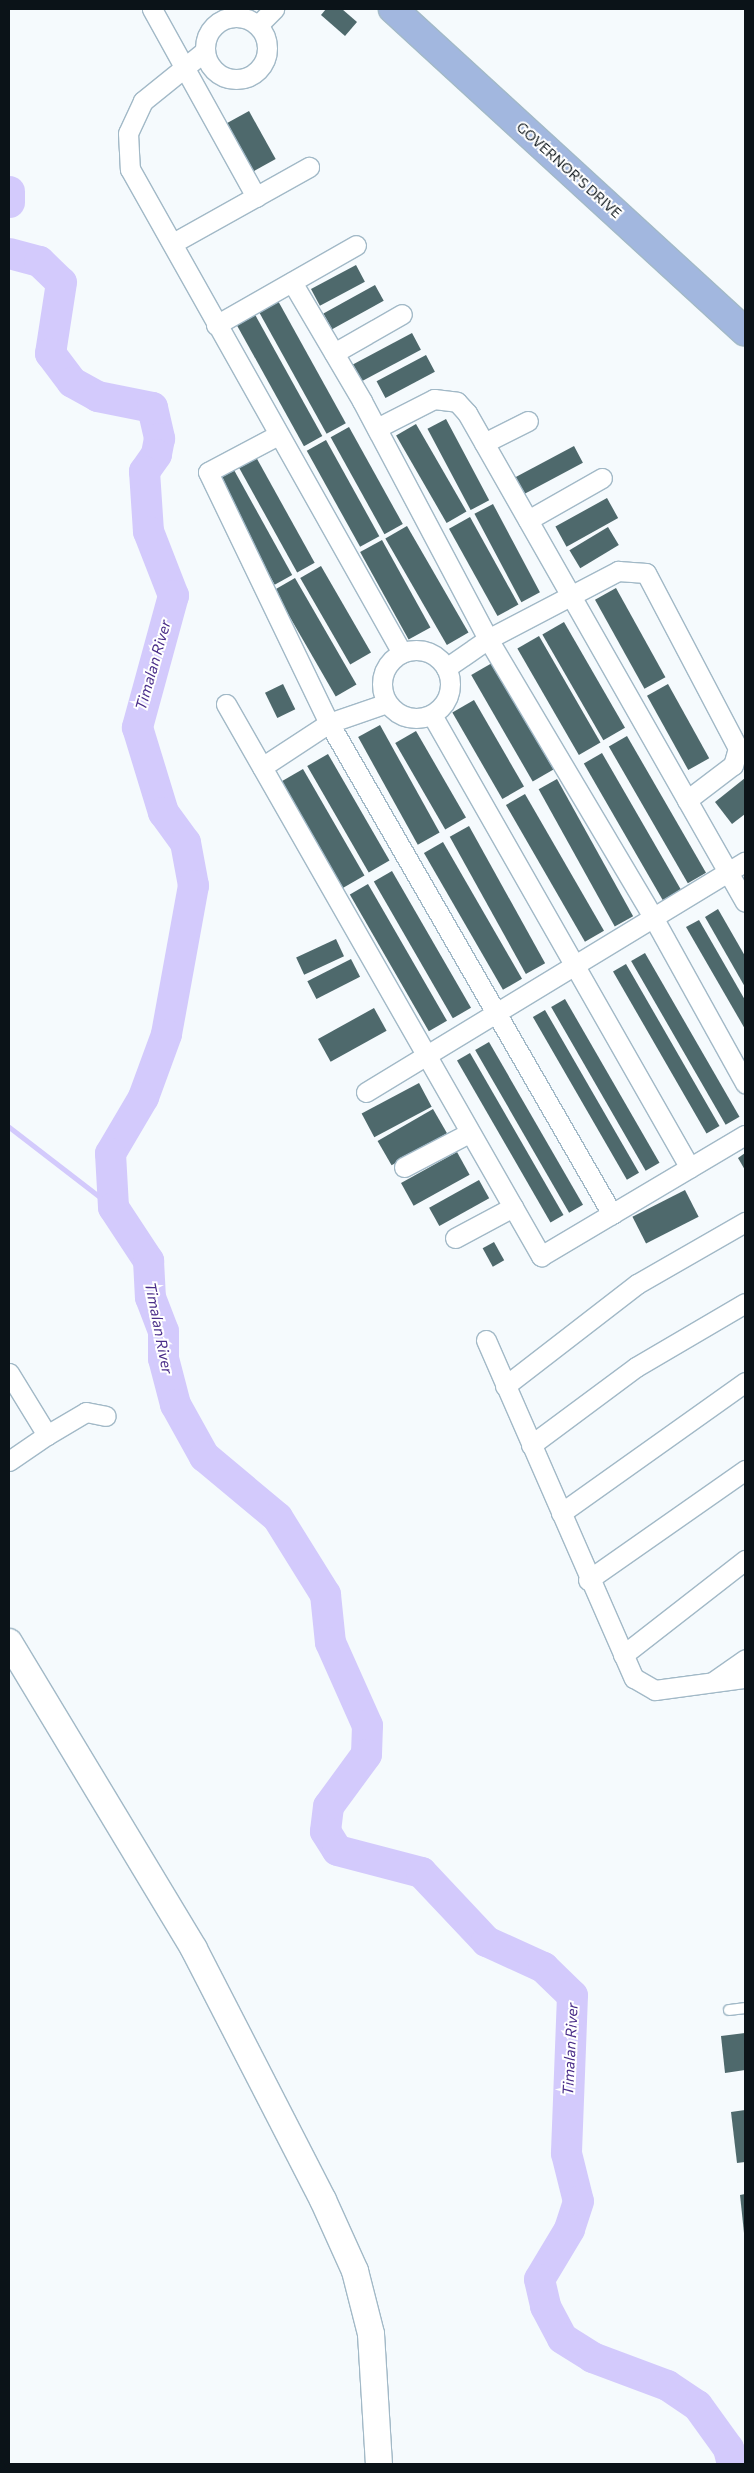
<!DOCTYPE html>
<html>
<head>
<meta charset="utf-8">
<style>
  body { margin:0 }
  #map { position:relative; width:754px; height:2473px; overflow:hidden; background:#f5fafd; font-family:Commissioner,sans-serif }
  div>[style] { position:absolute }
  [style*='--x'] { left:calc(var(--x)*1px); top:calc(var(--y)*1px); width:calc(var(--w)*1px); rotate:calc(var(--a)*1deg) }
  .stream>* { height:5px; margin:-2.5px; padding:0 2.5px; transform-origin:2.5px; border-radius:2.5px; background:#d3cafc }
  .river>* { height:31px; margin:-15.5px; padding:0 15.5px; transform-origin:15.5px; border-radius:15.5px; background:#d3cafc }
  .building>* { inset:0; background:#4e696c; transform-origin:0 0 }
  .roads { filter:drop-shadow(1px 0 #a2b9c7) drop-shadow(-1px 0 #a2b9c7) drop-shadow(0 1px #a2b9c7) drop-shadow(0 -1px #a2b9c7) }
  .lane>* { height:10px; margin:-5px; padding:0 5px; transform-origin:5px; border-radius:5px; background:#fff }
  .street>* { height:19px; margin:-9.5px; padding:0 9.5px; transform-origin:9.5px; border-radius:9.5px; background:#fff }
  .street>.ring { margin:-9.5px; padding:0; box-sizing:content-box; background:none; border:19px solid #fff; border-radius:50% }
  .secondary>* { height:26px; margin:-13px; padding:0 13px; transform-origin:13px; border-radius:13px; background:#fff }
  .primary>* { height:28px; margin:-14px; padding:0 14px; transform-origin:14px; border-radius:14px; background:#a2b7df }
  span { translate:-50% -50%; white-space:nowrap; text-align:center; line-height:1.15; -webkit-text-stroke:4px #fff; paint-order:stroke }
  .street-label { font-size:14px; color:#0b1318 }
  .water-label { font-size:15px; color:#4a2e89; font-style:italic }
  .frame { position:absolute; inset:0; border:10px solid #0b1318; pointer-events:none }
</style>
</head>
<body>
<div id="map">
  <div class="stream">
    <i style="--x:9;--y:1127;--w:131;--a:37.6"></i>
  </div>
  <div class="river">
    <i style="--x:9;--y:191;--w:11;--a:90"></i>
    <i style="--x:9;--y:253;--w:31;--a:15"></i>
    <i style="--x:39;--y:261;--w:30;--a:44"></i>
    <i style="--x:61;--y:282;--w:72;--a:98.8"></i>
    <i style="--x:50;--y:353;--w:36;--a:53"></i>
    <i style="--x:72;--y:382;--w:29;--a:29"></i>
    <i style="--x:97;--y:396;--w:56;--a:11.3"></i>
    <i style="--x:152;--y:407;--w:32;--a:77"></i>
    <i style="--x:159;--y:438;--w:16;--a:101"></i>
    <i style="--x:156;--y:454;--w:21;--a:125"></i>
    <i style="--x:144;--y:471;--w:60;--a:86.2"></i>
    <i style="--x:148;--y:531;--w:69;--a:68.7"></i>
    <i style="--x:173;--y:595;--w:137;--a:105.3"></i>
    <i style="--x:137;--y:727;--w:89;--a:73"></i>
    <i style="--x:163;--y:812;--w:37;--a:54"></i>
    <i style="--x:185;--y:842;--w:44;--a:79.5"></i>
    <i style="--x:193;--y:885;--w:151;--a:100.3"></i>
    <i style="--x:166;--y:1034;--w:67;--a:110.1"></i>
    <i style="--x:143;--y:1097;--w:65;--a:120.5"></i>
    <i style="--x:110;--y:1153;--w:54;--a:86.8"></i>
    <i style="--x:113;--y:1207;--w:64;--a:56.6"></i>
    <i style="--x:148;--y:1260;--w:37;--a:87"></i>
    <i style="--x:150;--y:1297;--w:36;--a:69"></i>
    <i style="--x:163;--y:1331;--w:27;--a:90"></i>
    <i style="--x:163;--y:1358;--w:48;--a:75.4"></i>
    <i style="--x:175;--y:1404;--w:60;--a:60.9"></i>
    <i style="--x:204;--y:1456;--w:95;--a:39.9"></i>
    <i style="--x:277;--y:1517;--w:91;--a:58.1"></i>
    <i style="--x:325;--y:1594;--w:48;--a:84.1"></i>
    <i style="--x:330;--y:1642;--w:91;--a:66"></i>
    <i style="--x:367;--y:1725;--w:29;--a:92"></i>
    <i style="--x:366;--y:1754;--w:64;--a:126.2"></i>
    <i style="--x:328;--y:1806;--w:25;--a:97"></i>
    <i style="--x:325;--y:1831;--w:22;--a:58"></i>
    <i style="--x:337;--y:1850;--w:87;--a:14.7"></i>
    <i style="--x:421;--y:1872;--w:95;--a:46.7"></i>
    <i style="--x:486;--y:1941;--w:63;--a:24.5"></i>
    <i style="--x:543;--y:1967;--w:40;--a:44"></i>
    <i style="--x:572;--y:1995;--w:158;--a:92.2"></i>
    <i style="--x:566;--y:2153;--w:49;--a:76"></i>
    <i style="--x:578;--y:2201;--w:29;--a:108"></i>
    <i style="--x:569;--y:2229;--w:58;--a:121"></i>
    <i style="--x:539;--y:2279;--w:28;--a:77"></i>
    <i style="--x:545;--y:2306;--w:36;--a:62"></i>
    <i style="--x:562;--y:2338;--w:36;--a:32"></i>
    <i style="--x:592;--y:2357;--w:80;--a:20.5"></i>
    <i style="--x:667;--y:2385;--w:36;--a:34"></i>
    <i style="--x:697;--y:2405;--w:53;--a:54.2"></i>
    <i style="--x:728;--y:2448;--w:16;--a:76"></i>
  </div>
  <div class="building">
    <i style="clip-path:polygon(326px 9px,342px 9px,357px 22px,345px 36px,321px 15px)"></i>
    <i style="left:249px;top:111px;width:55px;height:26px;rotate:61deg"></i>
    <i style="left:356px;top:265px;width:19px;height:51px;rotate:62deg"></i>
    <i style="left:375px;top:285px;width:18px;height:59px;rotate:61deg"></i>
    <i style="left:277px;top:299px;width:142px;height:22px;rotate:61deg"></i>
    <i style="left:253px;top:311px;width:143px;height:21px;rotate:61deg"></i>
    <i style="left:412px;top:333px;width:19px;height:67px;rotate:62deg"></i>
    <i style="left:426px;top:355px;width:19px;height:56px;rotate:62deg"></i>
    <i style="left:446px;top:419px;width:92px;height:21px;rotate:62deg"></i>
    <i style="left:416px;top:424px;width:101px;height:23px;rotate:60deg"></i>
    <i style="left:349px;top:427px;width:111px;height:21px;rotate:61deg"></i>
    <i style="left:326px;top:440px;width:110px;height:22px;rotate:61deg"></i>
    <i style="left:574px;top:446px;width:19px;height:68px;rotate:62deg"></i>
    <i style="left:256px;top:457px;width:121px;height:20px;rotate:61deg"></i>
    <i style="left:234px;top:470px;width:120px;height:20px;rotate:61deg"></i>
    <i style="left:607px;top:498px;width:23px;height:59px;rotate:61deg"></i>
    <i style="left:493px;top:504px;width:100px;height:21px;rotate:62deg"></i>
    <i style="left:470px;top:517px;width:100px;height:24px;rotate:61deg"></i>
    <i style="left:407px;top:526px;width:123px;height:25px;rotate:60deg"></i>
    <i style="left:608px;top:527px;width:21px;height:45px;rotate:59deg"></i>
    <i style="left:382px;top:540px;width:100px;height:25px;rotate:61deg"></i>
    <i style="left:321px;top:566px;width:100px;height:24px;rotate:60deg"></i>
    <i style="left:295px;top:578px;width:123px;height:24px;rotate:60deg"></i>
    <i style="left:616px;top:588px;width:102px;height:24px;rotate:61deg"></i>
    <i style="left:564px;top:622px;width:122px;height:25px;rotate:60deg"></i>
    <i style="left:539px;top:636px;width:123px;height:25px;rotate:60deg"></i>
    <i style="left:492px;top:663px;width:123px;height:24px;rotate:60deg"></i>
    <i style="left:283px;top:684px;width:28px;height:20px;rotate:64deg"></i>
    <i style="left:668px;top:684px;width:85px;height:24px;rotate:61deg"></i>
    <i style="left:474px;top:700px;width:100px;height:25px;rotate:60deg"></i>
    <i style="left:380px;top:725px;width:123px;height:25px;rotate:61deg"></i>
    <i style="left:416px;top:731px;width:100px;height:24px;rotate:60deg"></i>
    <i style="left:627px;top:736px;width:158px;height:21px;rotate:60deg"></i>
    <i style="left:602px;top:753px;width:158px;height:21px;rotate:60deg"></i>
    <i style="left:328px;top:754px;width:123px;height:24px;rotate:60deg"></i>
    <i style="left:303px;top:769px;width:123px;height:25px;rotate:60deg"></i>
    <i style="clip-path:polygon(745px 778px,745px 814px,732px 824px,715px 802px)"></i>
    <i style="left:557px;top:779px;width:157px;height:21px;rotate:61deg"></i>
    <i style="left:525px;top:794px;width:158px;height:22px;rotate:60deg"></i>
    <i style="left:469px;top:826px;width:157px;height:22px;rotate:61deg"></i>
    <i style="left:443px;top:842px;width:158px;height:22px;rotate:60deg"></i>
    <i style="left:392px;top:871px;width:158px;height:21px;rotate:60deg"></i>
    <i style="left:368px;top:884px;width:158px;height:21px;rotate:60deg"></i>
    <i style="clip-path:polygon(718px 909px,745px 956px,745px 987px,705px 917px)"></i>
    <i style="clip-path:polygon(699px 920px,745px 1000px,745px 1029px,686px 927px)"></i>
    <i style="left:336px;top:939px;width:19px;height:44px;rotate:65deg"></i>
    <i style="left:645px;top:953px;width:189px;height:16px;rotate:60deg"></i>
    <i style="left:351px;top:959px;width:20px;height:49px;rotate:63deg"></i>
    <i style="left:626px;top:964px;width:187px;height:15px;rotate:60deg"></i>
    <i style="left:565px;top:999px;width:189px;height:16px;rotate:60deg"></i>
    <i style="left:374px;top:1008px;width:26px;height:64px;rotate:61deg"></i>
    <i style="left:545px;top:1010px;width:188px;height:14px;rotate:60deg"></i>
    <i style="left:489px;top:1042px;width:188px;height:16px;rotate:60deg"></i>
    <i style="left:470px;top:1053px;width:187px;height:15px;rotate:60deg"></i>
    <i style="left:419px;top:1083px;width:27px;height:65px;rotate:62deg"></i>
    <i style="left:433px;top:1109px;width:28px;height:64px;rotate:60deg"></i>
    <i style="left:457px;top:1152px;width:26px;height:64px;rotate:61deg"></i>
    <i style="clip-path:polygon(745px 1153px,745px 1170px,738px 1158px)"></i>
    <i style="left:479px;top:1180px;width:21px;height:57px;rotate:61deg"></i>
    <i style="left:685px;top:1190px;width:30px;height:59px;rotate:63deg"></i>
    <i style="left:494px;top:1242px;width:21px;height:13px;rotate:61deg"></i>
    <i style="clip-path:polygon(745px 2033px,745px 2070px,725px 2073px,721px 2036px)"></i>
    <i style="clip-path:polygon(745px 2110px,745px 2162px,737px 2163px,731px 2112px)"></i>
    <i style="clip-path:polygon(745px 2194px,745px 2233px,744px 2233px,740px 2195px)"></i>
  </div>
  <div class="roads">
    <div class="lane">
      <i style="--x:729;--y:2010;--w:16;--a:-7"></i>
    </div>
    <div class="street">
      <i style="--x:152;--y:9;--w:215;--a:61"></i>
      <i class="ring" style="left:205px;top:17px;width:43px;height:43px"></i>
      <i style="--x:258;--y:25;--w:23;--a:-45"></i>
      <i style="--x:205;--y:51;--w:80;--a:141.1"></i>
      <i style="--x:143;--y:101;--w:35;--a:115"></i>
      <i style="--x:128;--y:133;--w:36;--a:87"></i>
      <i style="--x:130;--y:169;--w:555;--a:60.66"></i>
      <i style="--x:173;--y:243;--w:156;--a:-29.2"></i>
      <i style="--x:292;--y:282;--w:138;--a:59.5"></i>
      <i style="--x:362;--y:401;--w:269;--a:62.1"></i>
      <i style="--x:488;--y:639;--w:326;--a:59.3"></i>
      <i style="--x:654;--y:919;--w:188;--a:61"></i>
      <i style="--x:216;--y:325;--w:161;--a:-29.7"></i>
      <i style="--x:334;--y:353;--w:78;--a:-29.8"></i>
      <i style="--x:377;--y:428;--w:64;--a:-27"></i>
      <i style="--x:434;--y:399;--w:23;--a:7"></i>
      <i style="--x:457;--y:402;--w:15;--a:48"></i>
      <i style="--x:467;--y:413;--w:562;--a:60.38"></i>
      <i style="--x:278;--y:435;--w:79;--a:152.1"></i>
      <i style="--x:208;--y:472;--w:279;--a:64.3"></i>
      <i style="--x:329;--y:723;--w:567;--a:60.04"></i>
      <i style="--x:484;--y:443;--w:49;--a:-26.6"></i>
      <i style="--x:528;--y:520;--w:85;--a:-29.6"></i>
      <i class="ring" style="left:382px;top:650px;width:49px;height:49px"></i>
      <i style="--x:446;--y:668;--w:51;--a:-34.6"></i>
      <i style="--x:488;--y:639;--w:147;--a:-27.6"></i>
      <i style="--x:618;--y:571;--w:28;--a:4"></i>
      <i style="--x:646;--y:573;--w:198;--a:62.3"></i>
      <i style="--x:738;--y:748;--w:18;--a:106"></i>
      <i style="--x:733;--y:765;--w:58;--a:142.7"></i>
      <i style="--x:226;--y:704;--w:636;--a:60.29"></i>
      <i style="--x:541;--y:1256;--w:237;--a:-30.7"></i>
      <i style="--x:432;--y:715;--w:521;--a:60.34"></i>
      <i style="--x:262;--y:767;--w:80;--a:-33.3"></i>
      <i style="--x:329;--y:723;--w:61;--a:-19"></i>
      <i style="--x:366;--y:1092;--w:443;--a:-31.3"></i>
      <i style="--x:404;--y:1167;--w:73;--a:-27.6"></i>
      <i style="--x:455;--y:1238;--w:66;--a:-28.1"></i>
      <i style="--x:486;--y:1340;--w:369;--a:66.4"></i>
      <i style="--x:634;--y:1678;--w:24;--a:30"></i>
      <i style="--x:655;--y:1690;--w:91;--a:-7.6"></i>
      <i style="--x:9;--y:1373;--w:73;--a:58.5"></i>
      <i style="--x:47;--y:1435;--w:46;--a:145.6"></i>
      <i style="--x:505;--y:1386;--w:167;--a:-37.7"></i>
      <i style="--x:637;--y:1284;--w:125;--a:-29.9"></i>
      <i style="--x:47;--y:1435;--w:45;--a:-30.5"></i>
      <i style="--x:86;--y:1412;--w:20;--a:11"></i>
      <i style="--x:531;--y:1445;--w:131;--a:-36.6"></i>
      <i style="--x:636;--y:1367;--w:126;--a:-30.4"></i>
      <i style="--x:561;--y:1513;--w:226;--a:-35.4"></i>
      <i style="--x:588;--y:1580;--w:192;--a:-35"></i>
      <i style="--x:623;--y:1655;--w:155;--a:-37.9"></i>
      <i style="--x:714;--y:1681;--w:38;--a:-35"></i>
    </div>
    <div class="secondary">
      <i style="--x:9;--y:1642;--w:358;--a:58.9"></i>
      <i style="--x:194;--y:1949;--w:282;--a:62.8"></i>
      <i style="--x:323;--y:2200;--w:78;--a:65.7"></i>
      <i style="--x:355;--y:2271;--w:65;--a:75.7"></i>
      <i style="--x:371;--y:2334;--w:130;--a:86.5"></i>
    </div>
    <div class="primary">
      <i style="--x:393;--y:9;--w:477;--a:42.5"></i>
    </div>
  </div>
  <div class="street-label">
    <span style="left:569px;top:170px;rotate:42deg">GOVERNOR'S DRIVE</span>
  </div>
  <div class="water-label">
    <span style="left:153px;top:665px;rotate:-74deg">Timalan River</span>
    <span style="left:159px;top:1328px;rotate:79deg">Timalan River</span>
    <span style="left:570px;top:2049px;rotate:-87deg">Timalan River</span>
  </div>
  <div class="frame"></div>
</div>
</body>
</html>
